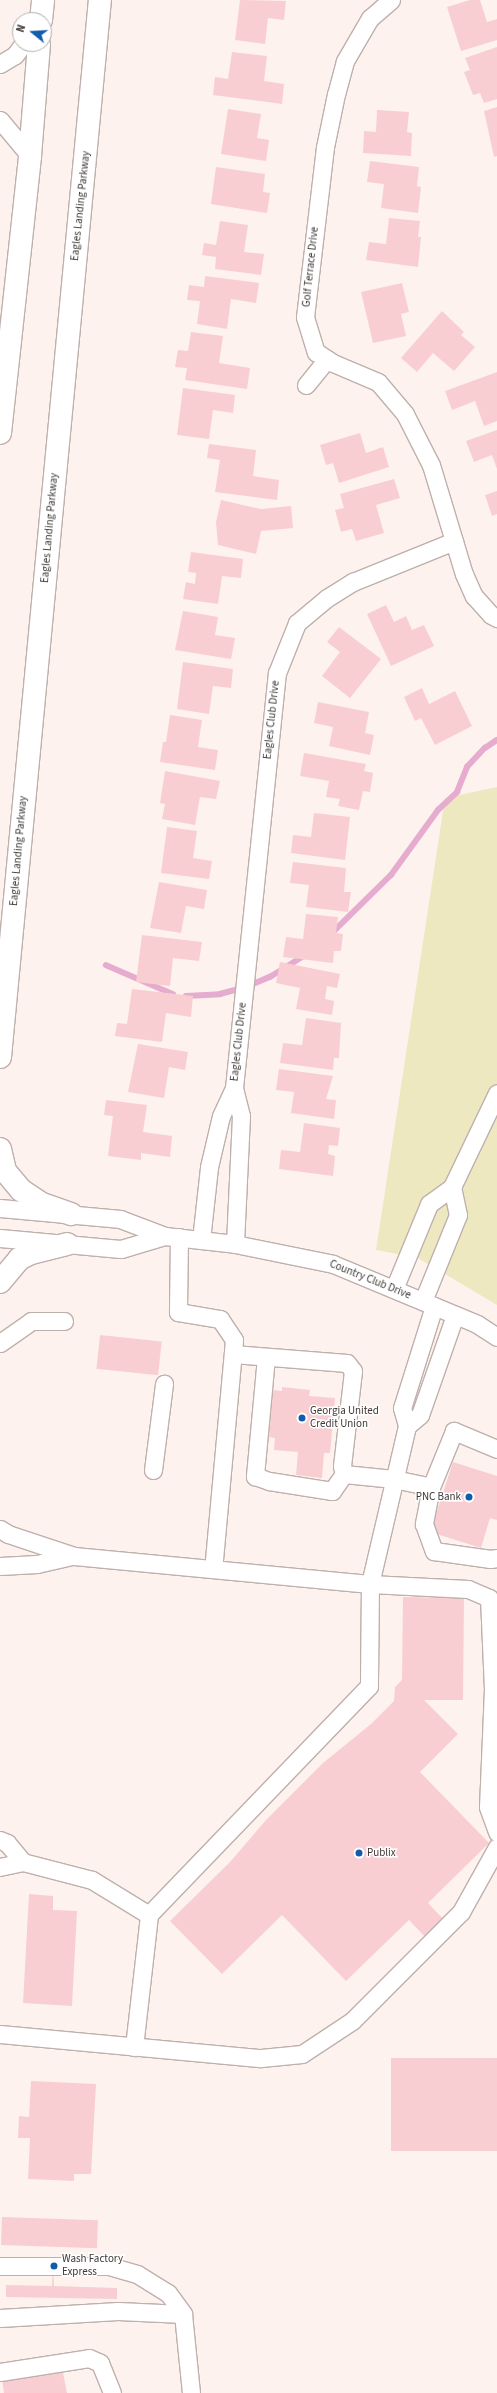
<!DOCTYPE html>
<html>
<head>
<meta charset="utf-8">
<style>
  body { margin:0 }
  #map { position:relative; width:497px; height:2393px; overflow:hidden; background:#fef2ee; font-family:"Source Sans 3",sans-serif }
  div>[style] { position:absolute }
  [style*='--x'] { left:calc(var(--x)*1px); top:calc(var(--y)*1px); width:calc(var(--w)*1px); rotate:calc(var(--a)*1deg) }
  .green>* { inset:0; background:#eee8c1 }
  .stream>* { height:5.5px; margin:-2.75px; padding:0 2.75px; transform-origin:2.75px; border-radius:2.75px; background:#e6accf }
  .building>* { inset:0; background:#f9ced2; transform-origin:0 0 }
  .roads { filter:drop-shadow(1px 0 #beb0ac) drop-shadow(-1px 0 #beb0ac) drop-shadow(0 1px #beb0ac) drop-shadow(0 -1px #beb0ac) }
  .minor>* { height:17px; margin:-8.5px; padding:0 8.5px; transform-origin:8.5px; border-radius:8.5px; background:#fff }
  .major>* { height:22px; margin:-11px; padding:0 11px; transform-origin:11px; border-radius:11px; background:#fff }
  .dots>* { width:11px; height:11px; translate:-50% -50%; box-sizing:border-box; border:2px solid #fff; border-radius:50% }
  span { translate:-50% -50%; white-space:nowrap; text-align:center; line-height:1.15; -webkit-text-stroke:3px #fff; paint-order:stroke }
  .street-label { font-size:11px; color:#3c3735 }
  .poi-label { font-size:11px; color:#3c3735 }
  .left { translate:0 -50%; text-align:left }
  .right { translate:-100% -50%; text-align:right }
  .north { position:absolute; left:12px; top:12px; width:40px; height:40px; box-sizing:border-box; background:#fff; border:1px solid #b1afae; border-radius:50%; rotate:288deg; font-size:11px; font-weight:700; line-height:16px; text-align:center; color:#3c3735 }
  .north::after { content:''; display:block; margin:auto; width:14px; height:18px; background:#105dab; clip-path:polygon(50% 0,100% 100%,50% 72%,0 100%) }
</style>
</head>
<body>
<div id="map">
  <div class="green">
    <i style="clip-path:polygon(497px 787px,497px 1305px,418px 1258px,376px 1250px,445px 798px)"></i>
  </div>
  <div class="stream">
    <i style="--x:331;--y:934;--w:84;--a:-44.5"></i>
    <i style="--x:391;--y:875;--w:80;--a:-54.1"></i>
    <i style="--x:438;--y:810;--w:26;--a:-43"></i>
    <i style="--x:457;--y:792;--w:27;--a:-68"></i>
    <i style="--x:467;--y:767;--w:26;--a:-47"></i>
    <i style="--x:485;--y:748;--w:14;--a:-34"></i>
    <i style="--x:106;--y:965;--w:73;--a:23.4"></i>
    <i style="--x:186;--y:996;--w:34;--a:-3"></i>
    <i style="--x:220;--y:994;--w:27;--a:-15"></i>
    <i style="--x:246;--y:987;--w:26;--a:-23"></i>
    <i style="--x:270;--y:977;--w:40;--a:-32"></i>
  </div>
  <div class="building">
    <i style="clip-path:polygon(240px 0,286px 1px,284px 20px,268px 18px,265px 44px,235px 40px)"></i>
    <i style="clip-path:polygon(470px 0,480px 0,487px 22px,497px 19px,497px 40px,461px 51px,447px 7px)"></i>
    <i style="clip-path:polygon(497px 47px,497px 99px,484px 103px,480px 93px,473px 95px,464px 72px,470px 70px,465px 58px)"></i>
    <i style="clip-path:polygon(232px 52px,267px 56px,264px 81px,284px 84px,282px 104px,213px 95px,215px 77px,228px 79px)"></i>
    <i style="clip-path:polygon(497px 107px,497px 156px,494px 157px,484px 111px)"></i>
    <i style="clip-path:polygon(228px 109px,261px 114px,257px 138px,269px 140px,266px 161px,221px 154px)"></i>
    <i style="clip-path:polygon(377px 110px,409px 112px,407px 132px,412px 133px,411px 156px,363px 153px,364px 131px,376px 132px)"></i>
    <i style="clip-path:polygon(370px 161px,419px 167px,417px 186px,421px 187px,418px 213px,381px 208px,384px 184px,367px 182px)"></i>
    <i style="clip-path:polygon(216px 167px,265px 174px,263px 192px,270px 193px,267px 213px,211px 204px)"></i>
    <i style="clip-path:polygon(389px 218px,420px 221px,418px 237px,421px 237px,418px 267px,366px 260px,369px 242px,386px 244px)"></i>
    <i style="clip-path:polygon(220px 221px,248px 225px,244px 252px,264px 254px,261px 275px,215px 269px,216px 257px,202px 255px,204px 243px,216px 245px)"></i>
    <i style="clip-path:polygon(205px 276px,259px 283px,256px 303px,231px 299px,227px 329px,197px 324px,200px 301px,187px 300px,189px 285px,204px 287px)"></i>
    <i style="clip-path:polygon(402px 283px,409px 312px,401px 314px,406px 336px,373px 343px,361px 292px)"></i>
    <i style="clip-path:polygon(442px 311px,464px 332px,461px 335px,475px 347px,454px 371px,433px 353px,417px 372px,401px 358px)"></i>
    <i style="clip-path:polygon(191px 332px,223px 336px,219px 363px,250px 368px,247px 389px,185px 380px,187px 368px,175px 367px,178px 350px,188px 351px)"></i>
    <i style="clip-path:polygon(497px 372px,497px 421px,484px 426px,475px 401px,452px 410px,445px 391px)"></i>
    <i style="clip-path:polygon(183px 388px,235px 395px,233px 413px,213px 410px,209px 439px,177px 435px)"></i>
    <i style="clip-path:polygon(497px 430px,497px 469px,492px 455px,474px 462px,466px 441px)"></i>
    <i style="clip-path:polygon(360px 433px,366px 453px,383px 447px,389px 467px,339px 483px,333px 463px,326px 465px,320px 445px)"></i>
    <i style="clip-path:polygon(209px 444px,256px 450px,253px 476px,279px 480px,277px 500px,215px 492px,220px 460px,207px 458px)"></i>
    <i style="clip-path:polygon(394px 479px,400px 498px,376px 505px,384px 533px,356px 541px,352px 529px,341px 532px,335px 510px,344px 508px,340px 494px)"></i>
    <i style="clip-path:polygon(497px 491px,497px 514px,492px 516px,485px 495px)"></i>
    <i style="clip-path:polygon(221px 500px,261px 509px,291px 506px,293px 528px,261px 531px,256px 554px,218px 545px,216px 522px)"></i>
    <i style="clip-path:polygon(191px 552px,243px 559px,241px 578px,222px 576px,218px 604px,183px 599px,186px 582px,195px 584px,196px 573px,188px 572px)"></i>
    <i style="clip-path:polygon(386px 605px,394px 622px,406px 616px,412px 630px,424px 625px,434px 646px,391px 666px,367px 614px)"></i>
    <i style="clip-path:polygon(183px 611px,218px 617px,215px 635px,235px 638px,231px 659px,175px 650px)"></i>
    <i style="clip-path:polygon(339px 627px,381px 659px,350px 698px,322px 676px,340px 652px,327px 642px)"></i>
    <i style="clip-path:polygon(183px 662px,233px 669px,231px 688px,213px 686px,209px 714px,177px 709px)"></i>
    <i style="clip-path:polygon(422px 688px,429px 704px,455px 691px,472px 726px,435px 745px,421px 718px,415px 721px,404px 697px)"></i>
    <i style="clip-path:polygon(318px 702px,369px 712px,365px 733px,374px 735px,370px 755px,329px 746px,333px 727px,314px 723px)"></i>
    <i style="clip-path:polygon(170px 715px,202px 720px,198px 747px,218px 750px,215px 770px,160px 762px,163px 742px,166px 742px)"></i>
    <i style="clip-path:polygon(304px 753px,366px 764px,364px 771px,373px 773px,370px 792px,363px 791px,359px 810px,338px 806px,340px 799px,326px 797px,329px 781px,300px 776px)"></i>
    <i style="clip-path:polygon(165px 771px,220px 781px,216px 799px,200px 797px,195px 825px,162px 819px,165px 804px,160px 803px)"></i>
    <i style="clip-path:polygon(314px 813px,350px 817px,345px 860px,291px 853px,293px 835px,311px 837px)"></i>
    <i style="clip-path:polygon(167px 827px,197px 831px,193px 858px,212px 861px,209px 879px,161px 873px)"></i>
    <i style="clip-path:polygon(293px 862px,346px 868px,344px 892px,351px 892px,348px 912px,306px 907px,309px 885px,290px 883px)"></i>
    <i style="clip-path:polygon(159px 882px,207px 890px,204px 909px,186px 906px,181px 933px,150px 928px)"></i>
    <i style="clip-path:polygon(306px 914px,338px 917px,336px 933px,343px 934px,341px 951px,334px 951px,333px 963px,283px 957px,286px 937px,303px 939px)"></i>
    <i style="clip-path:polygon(142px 935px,202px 942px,199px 961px,173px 958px,170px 986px,136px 982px)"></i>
    <i style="clip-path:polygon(280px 962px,340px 974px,337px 988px,327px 986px,325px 999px,334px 1001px,332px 1015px,296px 1009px,300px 988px,276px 983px)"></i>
    <i style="clip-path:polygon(132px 989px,193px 996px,191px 1017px,166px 1013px,162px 1042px,115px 1036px,117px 1023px,127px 1024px)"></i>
    <i style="clip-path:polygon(306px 1018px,341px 1023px,339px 1058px,334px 1058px,333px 1070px,280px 1063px,283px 1043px,302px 1045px)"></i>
    <i style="clip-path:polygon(138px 1044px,188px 1052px,185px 1070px,169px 1067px,164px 1098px,128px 1092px)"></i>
    <i style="clip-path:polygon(279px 1069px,333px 1076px,326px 1099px,336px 1100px,334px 1119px,291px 1113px,294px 1092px,276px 1090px)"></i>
    <i style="clip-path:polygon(106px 1100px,147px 1105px,143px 1132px,172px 1136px,170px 1157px,141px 1153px,141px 1160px,108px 1156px,113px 1116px,104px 1115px)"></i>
    <i style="clip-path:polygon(304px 1123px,340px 1128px,338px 1146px,329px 1145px,328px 1154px,335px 1156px,333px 1176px,279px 1169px,281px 1150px,300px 1152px)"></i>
    <i style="left:100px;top:1335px;width:62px;height:34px;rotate:6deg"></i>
    <i style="clip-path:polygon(282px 1387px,310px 1390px,309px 1396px,335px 1398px,330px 1453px,324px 1453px,322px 1478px,296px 1475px,298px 1452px,274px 1450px,275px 1438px,269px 1437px,273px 1390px,282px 1391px)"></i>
    <i style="clip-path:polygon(453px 1462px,497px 1476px,497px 1520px,490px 1518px,481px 1548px,430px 1532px)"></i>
    <i style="clip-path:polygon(403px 1597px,464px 1598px,463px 1700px,424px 1700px,458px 1734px,420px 1772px,489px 1843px,428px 1903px,446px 1922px,428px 1940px,409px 1920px,346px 1981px,282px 1915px,222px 1974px,170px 1921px,230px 1862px,267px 1819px,323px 1763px,371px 1724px,394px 1701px,395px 1687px,402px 1680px)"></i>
    <i style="clip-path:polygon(29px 1894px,53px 1896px,53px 1910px,77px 1911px,72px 2006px,23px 2003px)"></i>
    <i style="left:497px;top:2058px;width:93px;height:106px;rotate:90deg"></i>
    <i style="clip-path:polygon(31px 2081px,96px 2084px,91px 2174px,74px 2174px,74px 2181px,28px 2179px,30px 2138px,18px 2138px,19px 2116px,29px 2117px)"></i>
    <i style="left:2px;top:2217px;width:96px;height:28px;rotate:2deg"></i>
    <i style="clip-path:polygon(53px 2265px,54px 2286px,117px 2288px,117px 2299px,6px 2297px,6px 2285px,52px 2286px)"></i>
    <i style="clip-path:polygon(62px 2368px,67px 2393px,4px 2393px,2px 2378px)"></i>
  </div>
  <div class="roads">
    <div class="minor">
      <i style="--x:391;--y:0;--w:28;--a:139"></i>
      <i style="--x:370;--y:18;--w:50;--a:120.2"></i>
      <i style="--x:345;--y:61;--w:34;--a:105"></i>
      <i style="--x:336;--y:94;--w:54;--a:101.7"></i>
      <i style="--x:325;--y:147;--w:171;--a:96.7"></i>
      <i style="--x:305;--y:317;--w:37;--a:73"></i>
      <i style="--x:316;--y:352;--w:20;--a:33"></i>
      <i style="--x:333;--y:363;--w:49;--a:22.9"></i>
      <i style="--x:378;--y:382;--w:42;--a:49.8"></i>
      <i style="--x:405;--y:414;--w:57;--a:63"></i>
      <i style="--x:431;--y:465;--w:114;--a:73.2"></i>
      <i style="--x:464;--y:574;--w:24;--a:66"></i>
      <i style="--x:474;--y:596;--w:25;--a:48"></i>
      <i style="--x:491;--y:615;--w:7;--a:27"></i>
      <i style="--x:0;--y:64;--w:17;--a:-31"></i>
      <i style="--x:15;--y:55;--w:14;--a:-54"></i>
      <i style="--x:0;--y:120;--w:47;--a:50.2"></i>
      <i style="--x:306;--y:385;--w:33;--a:-51"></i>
      <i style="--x:234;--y:1088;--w:29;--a:76"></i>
      <i style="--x:241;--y:1116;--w:128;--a:92.7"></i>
      <i style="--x:0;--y:1208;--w:121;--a:5.2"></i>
      <i style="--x:120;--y:1219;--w:48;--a:20.7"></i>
      <i style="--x:165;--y:1236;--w:70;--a:6.5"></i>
      <i style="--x:235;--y:1244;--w:100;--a:11.5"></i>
      <i style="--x:333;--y:1264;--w:156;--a:22.6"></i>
      <i style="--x:477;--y:1324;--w:24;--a:33"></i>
      <i style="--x:179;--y:1237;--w:75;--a:90.8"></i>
      <i style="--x:178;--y:1312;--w:43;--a:9.5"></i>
      <i style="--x:220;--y:1319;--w:25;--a:56"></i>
      <i style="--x:234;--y:1340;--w:230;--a:95.2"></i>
      <i style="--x:0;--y:1238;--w:121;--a:5.2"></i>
      <i style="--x:121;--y:1249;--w:46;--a:-16.5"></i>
      <i style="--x:201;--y:1240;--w:73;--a:-83.7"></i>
      <i style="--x:209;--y:1167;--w:52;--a:-76.8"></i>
      <i style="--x:221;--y:1116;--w:31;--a:-65"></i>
      <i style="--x:234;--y:1088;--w:417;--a:-84.1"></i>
      <i style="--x:277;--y:673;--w:54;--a:-68.2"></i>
      <i style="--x:297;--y:623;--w:39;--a:-40"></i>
      <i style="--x:327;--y:598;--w:31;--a:-32"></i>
      <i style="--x:353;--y:582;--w:109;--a:-22.1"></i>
      <i style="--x:394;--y:1289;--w:92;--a:-67.6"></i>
      <i style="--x:429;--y:1204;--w:29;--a:-36"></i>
      <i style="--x:452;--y:1187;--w:104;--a:-64.4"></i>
      <i style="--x:423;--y:1301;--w:93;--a:-67.9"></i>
      <i style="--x:458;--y:1215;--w:29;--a:-102"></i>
      <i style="--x:434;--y:1306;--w:107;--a:107.4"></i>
      <i style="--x:402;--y:1408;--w:19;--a:74"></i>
      <i style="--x:407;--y:1426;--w:162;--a:103.2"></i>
      <i style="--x:370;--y:1584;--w:98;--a:2.9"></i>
      <i style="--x:468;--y:1589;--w:23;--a:23"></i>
      <i style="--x:489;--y:1598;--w:90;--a:87.5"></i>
      <i style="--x:493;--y:1688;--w:119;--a:92.4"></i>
      <i style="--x:488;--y:1807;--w:27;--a:70"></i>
      <i style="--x:0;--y:1343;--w:38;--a:-35"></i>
      <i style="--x:31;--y:1321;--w:33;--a:0"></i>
      <i style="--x:233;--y:1354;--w:114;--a:4.5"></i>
      <i style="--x:347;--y:1363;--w:10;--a:53"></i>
      <i style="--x:353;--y:1371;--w:96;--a:96.6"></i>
      <i style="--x:342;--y:1466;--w:8;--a:76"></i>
      <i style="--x:344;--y:1474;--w:50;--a:5.7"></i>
      <i style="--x:394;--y:1479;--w:38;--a:12"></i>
      <i style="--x:266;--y:1357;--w:120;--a:95.3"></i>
      <i style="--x:255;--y:1476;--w:15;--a:20"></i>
      <i style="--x:269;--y:1481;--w:64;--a:9"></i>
      <i style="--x:332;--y:1491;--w:21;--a:-55"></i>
      <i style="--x:407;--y:1426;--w:17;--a:-40"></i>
      <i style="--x:420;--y:1415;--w:106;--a:-70.7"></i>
      <i style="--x:497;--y:1449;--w:47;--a:-157.3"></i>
      <i style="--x:454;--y:1431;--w:61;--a:112.3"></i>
      <i style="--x:431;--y:1487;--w:38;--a:101"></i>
      <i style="--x:424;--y:1524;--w:29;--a:70"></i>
      <i style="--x:434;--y:1551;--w:57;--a:8.1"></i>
      <i style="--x:490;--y:1559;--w:7;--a:-8"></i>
      <i style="--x:153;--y:1470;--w:87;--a:-82.7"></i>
      <i style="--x:0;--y:1529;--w:9;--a:32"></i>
      <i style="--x:8;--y:1534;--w:70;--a:18.4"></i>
      <i style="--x:74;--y:1556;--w:297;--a:5.4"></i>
      <i style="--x:370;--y:1584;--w:102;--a:90.6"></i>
      <i style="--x:369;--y:1686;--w:318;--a:133.9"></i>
      <i style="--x:149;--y:1915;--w:67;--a:-148.4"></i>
      <i style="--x:92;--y:1880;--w:71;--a:-165.4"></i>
      <i style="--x:23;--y:1862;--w:24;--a:168"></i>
      <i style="--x:0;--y:1566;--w:37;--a:-3"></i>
      <i style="--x:37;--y:1564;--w:37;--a:-13"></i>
      <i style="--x:0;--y:1840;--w:8;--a:23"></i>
      <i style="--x:7;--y:1843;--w:25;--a:50"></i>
      <i style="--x:0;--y:2034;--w:262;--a:5.3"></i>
      <i style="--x:261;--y:2058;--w:41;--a:-5.6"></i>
      <i style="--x:302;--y:2054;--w:60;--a:-33.4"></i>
      <i style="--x:352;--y:2021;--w:154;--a:-45"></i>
      <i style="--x:461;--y:1912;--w:74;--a:-61"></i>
      <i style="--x:134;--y:2047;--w:133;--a:-83.5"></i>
      <i style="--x:0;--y:2266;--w:109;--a:0"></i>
      <i style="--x:109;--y:2266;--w:29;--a:16"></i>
      <i style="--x:137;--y:2274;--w:36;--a:32"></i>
      <i style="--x:168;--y:2293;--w:26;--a:54"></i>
      <i style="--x:0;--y:2318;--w:118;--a:-3.4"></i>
      <i style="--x:118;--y:2311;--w:65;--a:2.6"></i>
      <i style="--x:183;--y:2314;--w:79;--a:84.2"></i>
      <i style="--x:0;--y:2372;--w:90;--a:-8.9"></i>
      <i style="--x:89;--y:2358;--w:12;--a:24"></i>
      <i style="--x:100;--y:2363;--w:32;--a:68"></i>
    </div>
    <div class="major">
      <i style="--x:41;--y:20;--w:20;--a:-84"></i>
      <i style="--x:0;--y:433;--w:279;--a:-83.8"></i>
      <i style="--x:30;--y:156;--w:112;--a:-85.4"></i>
      <i style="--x:0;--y:1057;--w:1062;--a:-84.6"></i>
      <i style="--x:0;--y:1149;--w:23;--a:77"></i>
      <i style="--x:5;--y:1171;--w:25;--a:50"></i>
      <i style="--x:21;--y:1190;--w:25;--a:34"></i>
      <i style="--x:42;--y:1204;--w:31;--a:19"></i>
      <i style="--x:0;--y:1282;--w:30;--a:-50"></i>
      <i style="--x:19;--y:1259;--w:13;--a:-27"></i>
      <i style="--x:31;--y:1253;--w:37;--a:-14"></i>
    </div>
  </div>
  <div class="dots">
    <i style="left:302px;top:1418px;background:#105dab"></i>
    <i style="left:469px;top:1497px;background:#105dab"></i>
    <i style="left:359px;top:1853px;background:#105dab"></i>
    <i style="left:54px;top:2266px;background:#105dab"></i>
  </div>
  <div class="street-label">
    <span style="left:81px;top:206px;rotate:-84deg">Eagles Landing Parkway</span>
    <span style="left:311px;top:267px;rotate:-84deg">Golf Terrace Drive</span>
    <span style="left:50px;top:528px;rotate:-85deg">Eagles Landing Parkway</span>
    <span style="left:272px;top:720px;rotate:-84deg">Eagles Club Drive</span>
    <span style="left:19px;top:851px;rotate:-85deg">Eagles Landing Parkway</span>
    <span style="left:239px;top:1042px;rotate:-84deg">Eagles Club Drive</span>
    <span style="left:370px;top:1280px;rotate:22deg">Country Club Drive</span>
  </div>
  <div class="poi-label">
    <span class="left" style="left:310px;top:1418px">Georgia United<br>Credit Union</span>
    <span class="right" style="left:461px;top:1497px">PNC Bank</span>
    <span class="left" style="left:367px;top:1853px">Publix</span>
    <span class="left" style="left:62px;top:2266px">Wash Factory<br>Express</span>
  </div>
  <div class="north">N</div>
</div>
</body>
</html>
